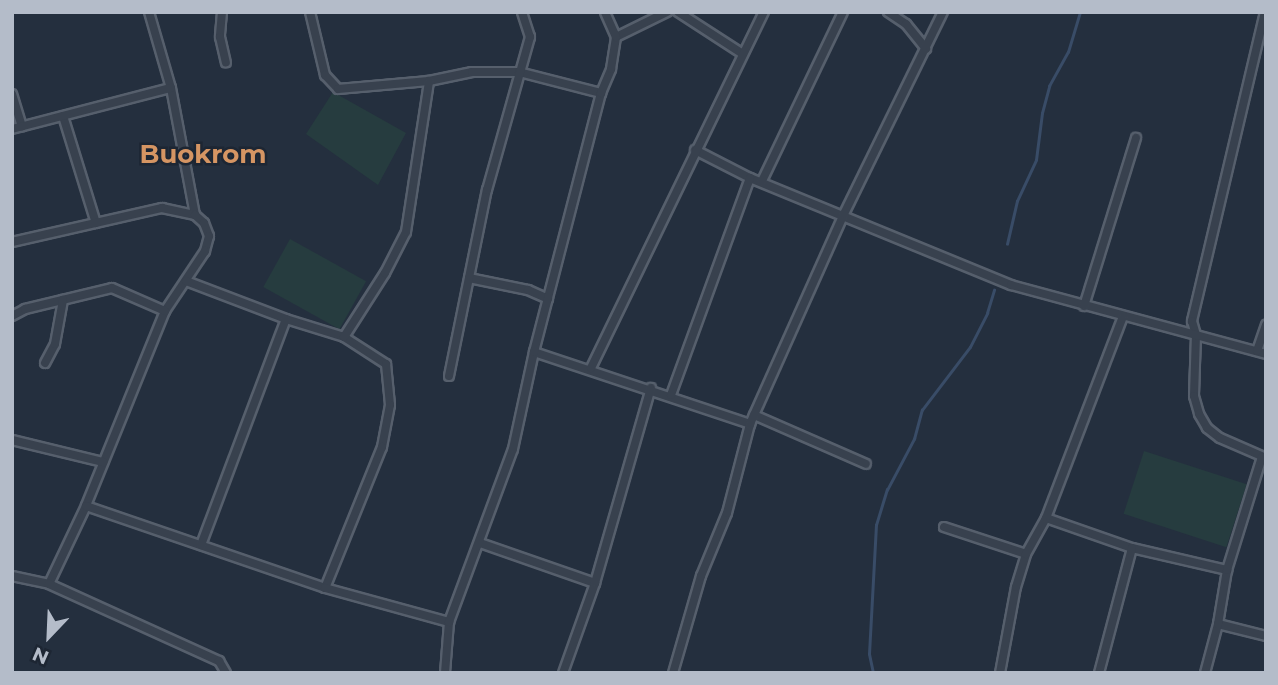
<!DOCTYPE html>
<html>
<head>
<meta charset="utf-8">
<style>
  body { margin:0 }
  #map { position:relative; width:1278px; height:685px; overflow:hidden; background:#242f3e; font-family:Montserrat,sans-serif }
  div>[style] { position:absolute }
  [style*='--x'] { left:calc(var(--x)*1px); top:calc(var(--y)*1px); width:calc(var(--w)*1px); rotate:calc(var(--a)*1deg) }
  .green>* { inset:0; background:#263c3f; transform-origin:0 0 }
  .stream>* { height:2.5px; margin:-1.25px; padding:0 1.25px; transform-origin:1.25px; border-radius:1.25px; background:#394c67 }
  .roads { filter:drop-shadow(2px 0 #565f6c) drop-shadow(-2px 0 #565f6c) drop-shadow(0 2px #565f6c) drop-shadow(0 -2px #565f6c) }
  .street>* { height:8px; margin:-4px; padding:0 4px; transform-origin:4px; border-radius:4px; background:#38414e }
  span { translate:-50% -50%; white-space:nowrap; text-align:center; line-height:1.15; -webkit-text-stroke:5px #1d2633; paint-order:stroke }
  .district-label { font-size:26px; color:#d59563; font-weight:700 }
  .frame { position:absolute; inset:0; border:14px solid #b4bcc9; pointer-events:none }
  .north { position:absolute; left:14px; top:601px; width:70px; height:70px; -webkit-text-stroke:5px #1d2633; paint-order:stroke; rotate:203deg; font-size:19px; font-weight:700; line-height:28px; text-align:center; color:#b4bcc9 }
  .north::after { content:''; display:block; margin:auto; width:24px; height:32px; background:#b4bcc9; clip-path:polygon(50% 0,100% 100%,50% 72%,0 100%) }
</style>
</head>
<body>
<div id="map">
  <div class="green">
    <i style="clip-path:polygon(333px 92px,406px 133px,378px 185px,306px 134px)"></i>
    <i style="left:290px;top:239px;width:87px;height:55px;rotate:29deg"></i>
    <i style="left:1144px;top:451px;width:108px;height:66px;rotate:18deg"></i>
  </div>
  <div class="stream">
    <i style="--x:1007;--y:244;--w:44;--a:-76.9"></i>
    <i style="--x:1017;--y:201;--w:45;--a:-65.1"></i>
    <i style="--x:1036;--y:160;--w:47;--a:-82.7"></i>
    <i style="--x:1042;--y:113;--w:28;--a:-75"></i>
    <i style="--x:1049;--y:86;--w:39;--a:-61"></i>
    <i style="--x:1068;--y:52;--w:42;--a:-73.3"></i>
    <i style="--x:873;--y:673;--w:19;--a:-102"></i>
    <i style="--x:869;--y:654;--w:129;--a:-86.9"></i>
    <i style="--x:876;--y:525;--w:37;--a:-73"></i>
    <i style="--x:887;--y:490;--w:58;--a:-62.1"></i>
    <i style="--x:914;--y:439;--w:30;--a:-75"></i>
    <i style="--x:922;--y:410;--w:79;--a:-52.7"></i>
    <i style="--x:970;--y:347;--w:38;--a:-63"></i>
    <i style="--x:987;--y:313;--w:24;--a:-73"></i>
  </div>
  <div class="roads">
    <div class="street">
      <i style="--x:149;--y:12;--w:79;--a:73.9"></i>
      <i style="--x:171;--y:88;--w:129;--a:79.3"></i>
      <i style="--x:222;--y:12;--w:25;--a:95"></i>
      <i style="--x:220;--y:37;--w:26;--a:77"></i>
      <i style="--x:310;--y:12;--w:65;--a:76.6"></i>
      <i style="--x:325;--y:75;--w:19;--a:47"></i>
      <i style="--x:338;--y:89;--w:91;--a:-5"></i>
      <i style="--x:429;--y:81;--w:44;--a:-11.8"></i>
      <i style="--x:472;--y:72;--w:47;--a:0"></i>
      <i style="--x:519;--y:72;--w:85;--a:14.4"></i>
      <i style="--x:678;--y:12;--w:77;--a:32.9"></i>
      <i style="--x:888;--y:12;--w:22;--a:34"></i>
      <i style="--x:906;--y:24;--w:32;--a:51"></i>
      <i style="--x:1265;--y:12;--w:318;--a:103.3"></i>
      <i style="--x:1192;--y:321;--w:15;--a:74"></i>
      <i style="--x:1196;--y:335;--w:61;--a:91.9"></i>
      <i style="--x:1194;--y:396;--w:19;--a:74"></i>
      <i style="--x:1199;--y:414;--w:16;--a:60"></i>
      <i style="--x:1207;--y:428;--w:16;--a:38"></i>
      <i style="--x:1220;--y:438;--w:50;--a:23.5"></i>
      <i style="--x:616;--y:37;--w:57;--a:-26.1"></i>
      <i style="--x:12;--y:94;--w:34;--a:73"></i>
      <i style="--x:63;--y:116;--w:112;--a:72.9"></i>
      <i style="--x:12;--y:129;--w:164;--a:-14.5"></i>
      <i style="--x:695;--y:150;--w:62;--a:27"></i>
      <i style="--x:750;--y:178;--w:282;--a:22.3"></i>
      <i style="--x:1011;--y:285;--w:264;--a:15.1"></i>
      <i style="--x:762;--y:181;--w:187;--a:-64.4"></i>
      <i style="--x:12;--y:242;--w:154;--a:-12.8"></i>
      <i style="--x:162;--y:208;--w:34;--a:12"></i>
      <i style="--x:195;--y:215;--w:12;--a:42"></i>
      <i style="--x:204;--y:223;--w:14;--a:69"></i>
      <i style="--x:209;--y:236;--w:16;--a:105"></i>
      <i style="--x:205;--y:251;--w:72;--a:123.7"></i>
      <i style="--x:165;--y:311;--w:210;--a:112.1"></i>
      <i style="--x:86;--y:506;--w:86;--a:115.4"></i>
      <i style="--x:469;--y:278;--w:60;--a:11.5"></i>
      <i style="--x:528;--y:290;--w:22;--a:24"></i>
      <i style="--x:186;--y:281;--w:107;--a:20.8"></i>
      <i style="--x:286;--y:319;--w:61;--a:17.2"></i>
      <i style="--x:344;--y:337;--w:50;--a:32.7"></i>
      <i style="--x:386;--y:364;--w:41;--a:84.4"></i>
      <i style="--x:390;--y:405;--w:43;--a:100.8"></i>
      <i style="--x:382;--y:447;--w:152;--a:112"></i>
      <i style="--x:1084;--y:306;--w:176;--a:-72.8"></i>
      <i style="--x:12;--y:316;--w:15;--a:-28"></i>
      <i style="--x:25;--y:309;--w:89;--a:-13.6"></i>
      <i style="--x:112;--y:288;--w:58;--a:23.5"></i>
      <i style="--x:344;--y:337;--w:76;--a:-57.4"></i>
      <i style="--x:385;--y:273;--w:46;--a:-62.9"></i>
      <i style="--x:406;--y:232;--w:153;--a:-81.3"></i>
      <i style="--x:1257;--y:351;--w:28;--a:-71"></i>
      <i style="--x:534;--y:352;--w:228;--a:18.4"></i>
      <i style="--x:45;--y:363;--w:21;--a:-62"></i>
      <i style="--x:55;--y:344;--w:45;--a:-79.7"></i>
      <i style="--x:591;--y:368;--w:396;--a:-64.1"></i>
      <i style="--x:449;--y:376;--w:190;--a:-78.5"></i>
      <i style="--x:487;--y:190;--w:159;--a:-74.3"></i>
      <i style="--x:530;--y:37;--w:26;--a:-108"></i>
      <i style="--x:671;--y:395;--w:231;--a:-70"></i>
      <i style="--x:754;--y:415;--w:122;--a:23.6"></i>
      <i style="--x:12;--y:440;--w:94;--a:13.6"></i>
      <i style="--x:86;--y:506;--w:253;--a:18.9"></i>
      <i style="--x:325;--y:588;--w:129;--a:15.3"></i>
      <i style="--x:1046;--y:518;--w:91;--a:19.2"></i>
      <i style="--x:1132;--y:548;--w:98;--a:13"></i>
      <i style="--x:944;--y:527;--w:86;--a:18.2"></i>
      <i style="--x:480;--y:543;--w:122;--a:19.2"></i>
      <i style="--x:201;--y:545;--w:241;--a:-69.4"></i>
      <i style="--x:12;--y:576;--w:38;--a:12"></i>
      <i style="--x:49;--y:584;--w:187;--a:24.4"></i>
      <i style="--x:219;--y:661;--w:14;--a:60"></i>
      <i style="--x:1218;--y:624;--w:49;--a:14"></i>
      <i style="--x:445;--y:673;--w:51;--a:-85.5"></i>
      <i style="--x:449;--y:622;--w:184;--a:-69.7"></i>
      <i style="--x:513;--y:449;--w:99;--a:-77.8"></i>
      <i style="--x:534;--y:352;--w:268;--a:-75.5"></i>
      <i style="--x:601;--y:93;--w:26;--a:-67"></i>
      <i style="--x:611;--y:69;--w:32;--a:-81"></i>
      <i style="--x:616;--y:37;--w:27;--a:-114"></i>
      <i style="--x:563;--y:673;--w:96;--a:-70.4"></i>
      <i style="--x:595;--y:583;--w:203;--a:-74"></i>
      <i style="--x:673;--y:673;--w:101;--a:-73.9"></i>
      <i style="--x:701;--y:576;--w:68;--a:-67.6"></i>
      <i style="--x:727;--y:513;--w:92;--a:-75.5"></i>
      <i style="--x:750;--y:424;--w:230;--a:-65.9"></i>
      <i style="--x:844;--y:214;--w:225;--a:-63.9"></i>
      <i style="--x:1000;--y:673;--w:87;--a:-79.5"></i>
      <i style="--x:1016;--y:587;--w:34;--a:-73"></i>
      <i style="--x:1026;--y:554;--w:41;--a:-60.9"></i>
      <i style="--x:1046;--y:518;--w:216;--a:-69.1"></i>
      <i style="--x:1099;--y:673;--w:129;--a:-75.2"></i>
      <i style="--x:1205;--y:673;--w:51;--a:-75.1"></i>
      <i style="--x:1218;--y:624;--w:55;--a:-80.5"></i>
      <i style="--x:1227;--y:570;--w:118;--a:-72.8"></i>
    </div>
  </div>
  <div class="district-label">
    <span style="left:203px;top:155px">Buokrom</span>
  </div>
  <div class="frame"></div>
  <div class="north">N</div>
</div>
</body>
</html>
